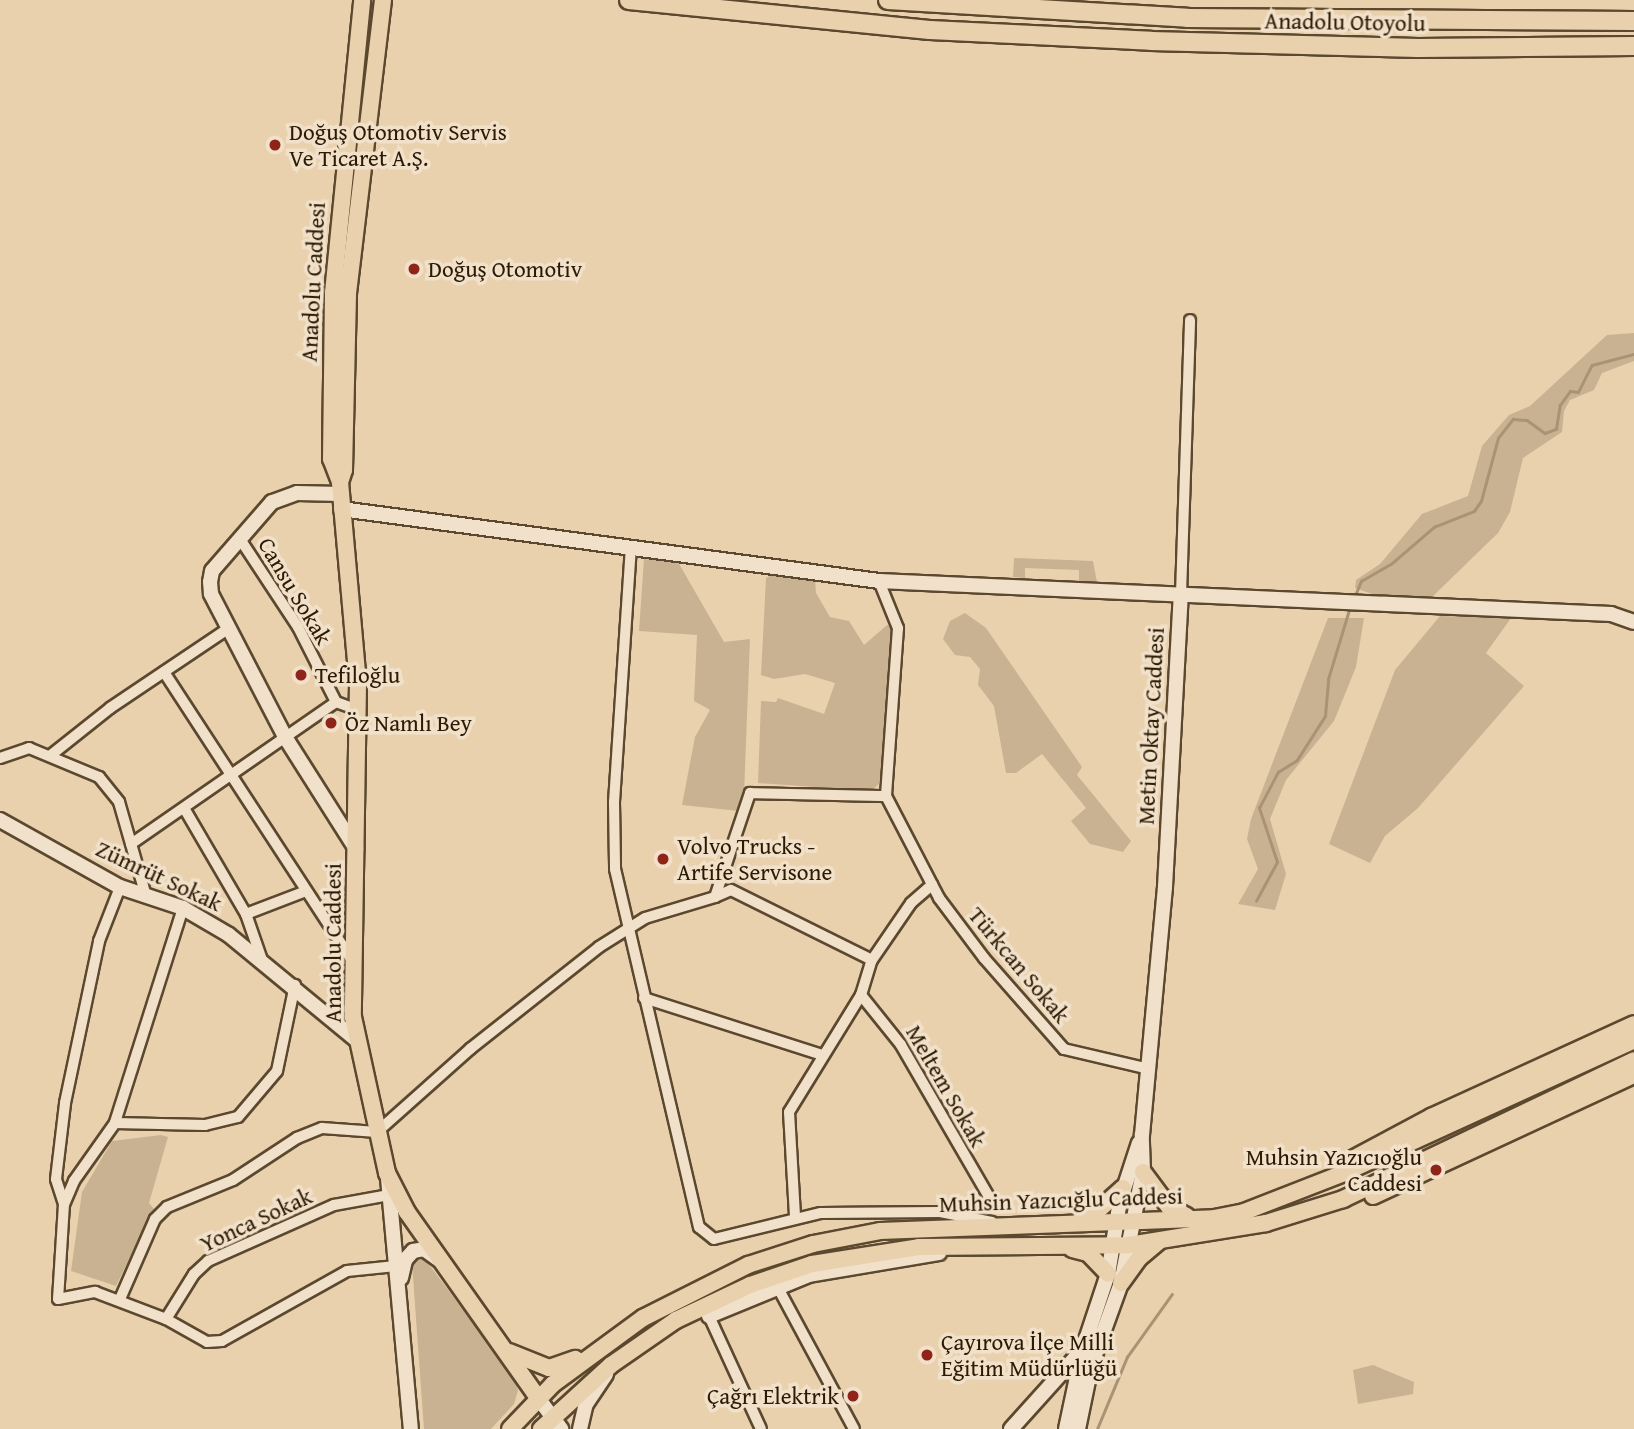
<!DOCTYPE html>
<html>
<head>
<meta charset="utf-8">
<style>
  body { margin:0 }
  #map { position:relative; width:1634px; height:1429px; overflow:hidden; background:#e9d1ae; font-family:"Gentium Book Plus",serif }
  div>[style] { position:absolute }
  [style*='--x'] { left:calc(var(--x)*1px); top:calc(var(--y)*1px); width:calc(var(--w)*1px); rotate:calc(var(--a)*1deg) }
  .green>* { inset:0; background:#c9b291 }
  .stream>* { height:2.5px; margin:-1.25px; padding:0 1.25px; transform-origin:1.25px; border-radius:1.25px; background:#a99374 }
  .roads { filter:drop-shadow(2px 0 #5b482e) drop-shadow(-2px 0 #5b482e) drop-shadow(0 2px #5b482e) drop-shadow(0 -2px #5b482e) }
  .street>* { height:10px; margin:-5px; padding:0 5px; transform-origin:5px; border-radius:5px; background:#f1e1ca }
  .secondary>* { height:14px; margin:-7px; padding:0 7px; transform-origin:7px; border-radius:7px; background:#f1e1ca }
  .primary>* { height:16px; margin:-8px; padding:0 8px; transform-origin:8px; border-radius:8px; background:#e9d1ae }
  .highway>* { height:18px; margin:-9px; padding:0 9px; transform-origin:9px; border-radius:9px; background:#e9d1ae }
  .dots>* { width:19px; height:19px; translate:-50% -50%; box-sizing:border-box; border:4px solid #f1e1ca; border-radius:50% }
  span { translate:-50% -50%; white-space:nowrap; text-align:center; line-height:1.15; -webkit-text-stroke:7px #f1e1ca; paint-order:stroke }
  .street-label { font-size:23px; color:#2c1a03 }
  .poi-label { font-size:23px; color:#2c1a03 }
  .left { translate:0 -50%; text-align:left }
  .right { translate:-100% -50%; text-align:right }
</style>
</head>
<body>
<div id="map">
  <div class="green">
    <i style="clip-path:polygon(1634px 333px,1634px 361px,1602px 373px,1594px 390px,1570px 400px,1564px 411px,1562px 432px,1523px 458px,1510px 512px,1498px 533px,1430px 599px,1383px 598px,1355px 588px,1356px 580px,1380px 564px,1422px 514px,1468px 496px,1482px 446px,1509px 415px,1530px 406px,1607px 335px)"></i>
    <i style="clip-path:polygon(1014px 558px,1093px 561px,1097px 582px,1079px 581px,1079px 570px,1025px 568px,1025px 578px,1013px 577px)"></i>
    <i style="clip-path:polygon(644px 559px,678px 562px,724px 642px,750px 639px,744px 794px,739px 811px,682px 805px,695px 737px,710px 710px,694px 701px,697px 635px,639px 631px)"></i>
    <i style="clip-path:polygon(774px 574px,815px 579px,816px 593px,830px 617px,849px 621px,864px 645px,887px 625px,892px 627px,882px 781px,871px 791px,758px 783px,761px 701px,776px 702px,778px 698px,824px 714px,835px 683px,805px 674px,774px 679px,761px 675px,766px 578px)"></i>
    <i style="clip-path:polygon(965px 613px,986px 628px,1082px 767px,1077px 775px,1131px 841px,1123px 852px,1090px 844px,1071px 821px,1086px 808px,1042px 754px,1016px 773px,1006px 773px,994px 706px,978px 685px,980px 669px,970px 657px,955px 655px,943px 639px,950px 621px)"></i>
    <i style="clip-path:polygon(1440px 616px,1511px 618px,1486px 653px,1524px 686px,1418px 808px,1385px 836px,1370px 863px,1329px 844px,1395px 670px)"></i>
    <i style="clip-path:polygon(1328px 618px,1364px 618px,1356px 667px,1334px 721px,1286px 780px,1270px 819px,1286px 874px,1275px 910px,1238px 904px,1258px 869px,1247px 839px,1251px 819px)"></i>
    <i style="clip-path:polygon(161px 1135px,168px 1137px,149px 1203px,154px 1209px,116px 1286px,71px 1271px,82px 1192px,112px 1141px)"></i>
    <i style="clip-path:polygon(422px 1255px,513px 1377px,518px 1390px,514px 1404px,491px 1429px,424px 1429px,412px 1263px)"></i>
    <i style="clip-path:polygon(1373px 1365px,1414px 1382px,1413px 1394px,1358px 1404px,1353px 1370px)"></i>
  </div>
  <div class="stream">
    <i style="--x:1356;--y:593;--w:13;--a:-67"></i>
    <i style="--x:1361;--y:581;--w:34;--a:-30"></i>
    <i style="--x:1391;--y:564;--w:57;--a:-40.7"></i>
    <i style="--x:1434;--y:527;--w:43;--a:-21.8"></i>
    <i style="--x:1474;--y:511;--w:12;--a:-55"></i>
    <i style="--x:1481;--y:501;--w:65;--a:-74.9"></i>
    <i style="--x:1498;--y:438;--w:24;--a:-52"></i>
    <i style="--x:1513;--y:419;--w:14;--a:4"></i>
    <i style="--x:1527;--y:420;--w:22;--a:36"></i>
    <i style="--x:1545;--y:433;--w:12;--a:-20"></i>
    <i style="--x:1556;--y:429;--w:24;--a:-81"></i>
    <i style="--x:1560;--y:405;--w:17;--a:-54"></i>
    <i style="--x:1570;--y:391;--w:8;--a:7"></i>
    <i style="--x:1578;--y:392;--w:30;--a:-63"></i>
    <i style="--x:1592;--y:365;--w:43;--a:-14.7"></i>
    <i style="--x:1256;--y:901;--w:44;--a:-61.7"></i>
    <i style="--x:1277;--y:862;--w:57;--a:-108.4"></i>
    <i style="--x:1259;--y:808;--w:41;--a:-62.2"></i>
    <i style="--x:1278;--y:772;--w:22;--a:-32"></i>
    <i style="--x:1297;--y:760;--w:52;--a:-57.5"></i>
    <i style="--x:1325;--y:716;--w:37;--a:-85"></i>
    <i style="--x:1328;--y:679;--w:72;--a:-73.1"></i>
    <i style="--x:1097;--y:1429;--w:78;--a:-67.4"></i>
    <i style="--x:1127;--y:1357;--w:77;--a:-54.5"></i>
  </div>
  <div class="roads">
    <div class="street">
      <i style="--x:240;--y:539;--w:105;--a:56.6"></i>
      <i style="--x:298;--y:627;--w:84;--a:63.1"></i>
      <i style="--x:631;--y:546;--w:257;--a:93.8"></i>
      <i style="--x:614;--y:802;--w:67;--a:89.1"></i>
      <i style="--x:615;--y:869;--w:368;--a:76.8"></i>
      <i style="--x:699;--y:1227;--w:19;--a:39"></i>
      <i style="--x:714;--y:1239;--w:110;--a:-13.7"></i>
      <i style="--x:821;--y:1213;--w:119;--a:-0.5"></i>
      <i style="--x:940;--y:1212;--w:53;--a:10.9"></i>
      <i style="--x:879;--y:581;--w:51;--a:68"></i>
      <i style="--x:898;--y:628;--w:168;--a:94.1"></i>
      <i style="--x:1181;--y:594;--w:274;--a:-88.1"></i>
      <i style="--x:164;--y:672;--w:346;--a:56.9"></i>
      <i style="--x:51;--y:755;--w:75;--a:-38.5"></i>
      <i style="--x:110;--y:708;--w:143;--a:-33.9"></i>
      <i style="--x:0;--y:758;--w:31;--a:-19"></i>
      <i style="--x:29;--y:748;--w:76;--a:22.5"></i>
      <i style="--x:99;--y:777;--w:32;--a:51"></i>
      <i style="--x:119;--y:802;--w:98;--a:74"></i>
      <i style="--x:184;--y:808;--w:123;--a:59.7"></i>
      <i style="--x:246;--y:914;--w:49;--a:70.8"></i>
      <i style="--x:131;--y:844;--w:249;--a:-34.7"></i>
      <i style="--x:336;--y:702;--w:23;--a:20"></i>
      <i style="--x:715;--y:897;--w:17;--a:-24"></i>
      <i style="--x:731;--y:890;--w:157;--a:26.4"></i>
      <i style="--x:183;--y:908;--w:225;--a:107.6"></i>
      <i style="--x:115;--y:1123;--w:71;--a:125.3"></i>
      <i style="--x:74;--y:1181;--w:25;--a:113"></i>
      <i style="--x:64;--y:1204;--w:95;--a:93.6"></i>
      <i style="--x:58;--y:1299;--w:38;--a:-11"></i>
      <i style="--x:95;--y:1292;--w:76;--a:20.8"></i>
      <i style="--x:166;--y:1319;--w:47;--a:29.3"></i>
      <i style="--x:207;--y:1342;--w:15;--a:-4"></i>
      <i style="--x:222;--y:1341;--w:143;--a:-29.2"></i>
      <i style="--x:347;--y:1271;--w:49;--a:-5.8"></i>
      <i style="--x:246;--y:914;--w:64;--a:-21"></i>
      <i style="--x:861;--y:995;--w:64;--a:51.3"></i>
      <i style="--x:901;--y:1045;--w:181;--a:59.9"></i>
      <i style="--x:644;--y:998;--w:188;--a:17.7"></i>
      <i style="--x:115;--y:1123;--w:90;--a:1.3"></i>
      <i style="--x:205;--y:1125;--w:34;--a:-14"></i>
      <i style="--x:238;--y:1117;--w:60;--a:-49.7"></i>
      <i style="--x:277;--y:1071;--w:88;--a:-78.2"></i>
      <i style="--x:64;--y:1204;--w:26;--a:-108"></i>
      <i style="--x:56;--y:1179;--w:77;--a:-83.2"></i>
      <i style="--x:65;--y:1103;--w:166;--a:-78.1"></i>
      <i style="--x:99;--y:941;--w:58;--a:-68.7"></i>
      <i style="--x:795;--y:1216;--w:104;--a:-93.3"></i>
      <i style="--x:789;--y:1112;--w:137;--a:-58.4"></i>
      <i style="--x:861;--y:995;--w:37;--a:-73"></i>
      <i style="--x:872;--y:960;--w:69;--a:-55.6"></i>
      <i style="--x:911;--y:903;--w:28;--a:-41"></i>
      <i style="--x:777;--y:1286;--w:162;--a:61.7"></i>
      <i style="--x:120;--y:1299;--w:87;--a:-66.4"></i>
      <i style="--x:155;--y:1219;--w:17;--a:-45"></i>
      <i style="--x:167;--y:1207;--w:71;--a:-22.2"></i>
      <i style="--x:233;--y:1180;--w:77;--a:-33.3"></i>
      <i style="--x:297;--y:1138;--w:27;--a:-22"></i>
      <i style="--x:322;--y:1128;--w:55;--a:4.2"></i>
      <i style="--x:377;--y:1132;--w:125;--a:-41.7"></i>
      <i style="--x:470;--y:1049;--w:164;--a:-38.3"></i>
      <i style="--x:599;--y:947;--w:54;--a:-32.2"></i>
      <i style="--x:645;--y:918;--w:73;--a:-16.7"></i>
      <i style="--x:715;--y:897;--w:110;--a:-71.4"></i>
      <i style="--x:750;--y:793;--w:136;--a:1.3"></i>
      <i style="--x:886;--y:796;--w:115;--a:62.5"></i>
      <i style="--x:939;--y:898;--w:75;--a:53.1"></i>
      <i style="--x:984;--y:958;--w:121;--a:48.7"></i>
      <i style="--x:1064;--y:1049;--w:87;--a:13.2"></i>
      <i style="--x:709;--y:1316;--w:124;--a:65.3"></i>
      <i style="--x:166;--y:1319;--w:53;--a:-58.1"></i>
      <i style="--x:194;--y:1274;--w:19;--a:-43"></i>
      <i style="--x:208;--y:1261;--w:138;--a:-24"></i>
      <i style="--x:334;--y:1205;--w:56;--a:-10.3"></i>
    </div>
    <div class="secondary">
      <i style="--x:341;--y:494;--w:44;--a:-178.7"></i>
      <i style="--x:297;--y:493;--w:27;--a:160"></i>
      <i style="--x:272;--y:502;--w:91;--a:131"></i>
      <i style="--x:212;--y:571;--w:11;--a:100"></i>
      <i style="--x:210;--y:582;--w:12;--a:85"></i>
      <i style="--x:211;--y:594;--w:161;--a:62.6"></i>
      <i style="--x:285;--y:737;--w:133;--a:57.6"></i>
      <i style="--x:341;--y:509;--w:543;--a:7.62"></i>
      <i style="--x:879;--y:581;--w:733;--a:2.58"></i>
      <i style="--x:1611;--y:614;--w:24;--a:19"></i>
      <i style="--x:0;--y:820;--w:137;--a:29.2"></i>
      <i style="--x:120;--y:887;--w:66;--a:18.4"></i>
      <i style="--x:183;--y:908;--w:53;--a:30.4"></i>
      <i style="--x:229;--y:935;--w:163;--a:39.5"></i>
      <i style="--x:388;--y:1178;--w:252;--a:84.8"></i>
      <i style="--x:401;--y:1278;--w:18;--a:-77"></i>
      <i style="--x:405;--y:1260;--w:12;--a:-48"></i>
      <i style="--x:413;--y:1251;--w:11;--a:-10"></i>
      <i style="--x:424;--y:1249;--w:19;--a:36"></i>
      <i style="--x:709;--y:1316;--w:108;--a:-22.3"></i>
      <i style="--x:809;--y:1275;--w:132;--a:-9.6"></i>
      <i style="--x:538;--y:1398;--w:39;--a:53"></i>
      <i style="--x:580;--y:1429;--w:26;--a:-77"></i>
      <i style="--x:586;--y:1404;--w:36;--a:-56"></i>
      <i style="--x:1011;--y:1429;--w:108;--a:-48"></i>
      <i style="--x:1066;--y:1429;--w:82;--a:-78"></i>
      <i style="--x:1083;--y:1349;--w:79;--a:-71.6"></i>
      <i style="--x:1108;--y:1274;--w:74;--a:-80.7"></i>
      <i style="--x:1120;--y:1201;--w:61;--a:-71.9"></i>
      <i style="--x:1078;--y:1429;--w:64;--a:-78.3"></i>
      <i style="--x:1091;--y:1366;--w:88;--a:-70.1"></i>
      <i style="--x:1121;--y:1283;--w:113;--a:-78.8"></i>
      <i style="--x:1143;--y:1172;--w:37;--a:-92"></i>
      <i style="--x:1142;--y:1135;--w:249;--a:-84.7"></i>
      <i style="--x:1165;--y:887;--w:293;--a:-86.9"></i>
    </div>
    <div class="primary">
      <i style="--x:383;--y:0;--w:296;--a:96.8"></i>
      <i style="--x:348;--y:294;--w:176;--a:91.3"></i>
      <i style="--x:344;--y:470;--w:13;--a:108"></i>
      <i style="--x:340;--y:482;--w:203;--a:84.9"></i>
      <i style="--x:358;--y:684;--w:333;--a:90.9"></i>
      <i style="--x:353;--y:1017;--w:160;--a:77.7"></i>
      <i style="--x:387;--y:1173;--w:44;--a:62.9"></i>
      <i style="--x:407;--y:1212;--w:228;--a:54.8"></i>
      <i style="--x:340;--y:482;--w:25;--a:-111"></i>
      <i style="--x:331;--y:459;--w:166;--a:-89.3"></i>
      <i style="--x:333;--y:293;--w:294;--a:-84.3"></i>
      <i style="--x:1345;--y:1163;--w:98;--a:-28.1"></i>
      <i style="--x:1431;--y:1117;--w:223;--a:-24.6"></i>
      <i style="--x:1143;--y:1172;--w:44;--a:53.4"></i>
      <i style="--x:1169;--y:1207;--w:20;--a:27"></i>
      <i style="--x:1373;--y:1196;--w:288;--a:-24.9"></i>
      <i style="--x:1081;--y:1219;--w:14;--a:-21"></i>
      <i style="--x:1094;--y:1214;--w:39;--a:-42"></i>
      <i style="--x:1072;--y:1249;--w:16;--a:14"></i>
      <i style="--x:1088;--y:1253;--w:29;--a:46"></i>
      <i style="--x:1121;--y:1283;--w:31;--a:-54"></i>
      <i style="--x:1139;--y:1258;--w:26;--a:-40"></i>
      <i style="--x:509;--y:1352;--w:43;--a:21.8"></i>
      <i style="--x:549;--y:1368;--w:28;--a:-19"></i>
      <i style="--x:510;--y:1429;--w:62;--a:-46.3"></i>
      <i style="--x:553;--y:1384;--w:112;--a:-36.3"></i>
      <i style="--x:643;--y:1318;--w:118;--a:-26.8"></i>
      <i style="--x:748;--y:1265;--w:68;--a:-17.9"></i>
      <i style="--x:813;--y:1244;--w:68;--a:-11"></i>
      <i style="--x:880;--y:1231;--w:334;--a:-2.2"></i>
      <i style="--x:1214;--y:1218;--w:31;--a:-11"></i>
      <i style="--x:1244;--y:1212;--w:107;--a:-21.3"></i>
      <i style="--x:1344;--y:1173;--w:319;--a:-24.6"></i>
      <i style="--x:541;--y:1429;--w:95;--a:-42.4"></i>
      <i style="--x:611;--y:1365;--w:79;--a:-34.7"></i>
      <i style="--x:676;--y:1320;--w:82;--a:-25.3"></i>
      <i style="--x:750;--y:1285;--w:65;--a:-18.7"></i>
      <i style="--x:812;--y:1264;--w:108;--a:-9"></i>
      <i style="--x:919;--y:1247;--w:210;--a:-0.5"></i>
      <i style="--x:1129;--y:1245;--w:139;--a:-9.1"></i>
      <i style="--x:1266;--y:1223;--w:81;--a:-17.3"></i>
      <i style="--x:1343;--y:1199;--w:322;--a:-25.5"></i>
    </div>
    <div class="highway">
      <i style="--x:629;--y:0;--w:302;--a:5.7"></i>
      <i style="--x:930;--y:30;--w:221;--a:2.8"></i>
      <i style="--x:1151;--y:41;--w:267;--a:1.5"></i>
      <i style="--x:1418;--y:48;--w:216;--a:-0.5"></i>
      <i style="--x:888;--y:0;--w:300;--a:3.4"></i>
      <i style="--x:1187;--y:18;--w:447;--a:0.4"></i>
    </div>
  </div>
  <div class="dots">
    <i style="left:275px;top:145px;background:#8f2418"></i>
    <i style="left:414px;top:269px;background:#8f2418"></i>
    <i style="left:301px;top:675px;background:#8f2418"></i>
    <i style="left:331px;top:723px;background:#8f2418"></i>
    <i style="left:663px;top:859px;background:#8f2418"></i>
    <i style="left:1436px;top:1170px;background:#8f2418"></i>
    <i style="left:927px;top:1355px;background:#8f2418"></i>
    <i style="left:853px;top:1396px;background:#8f2418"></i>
  </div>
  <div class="street-label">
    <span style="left:1345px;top:22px;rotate:1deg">Anadolu Otoyolu</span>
    <span style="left:313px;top:282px;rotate:-87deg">Anadolu Caddesi</span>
    <span style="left:295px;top:591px;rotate:59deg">Cansu Sokak</span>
    <span style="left:1151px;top:726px;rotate:-87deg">Metin Oktay Caddesi</span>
    <span style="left:159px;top:876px;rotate:25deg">Zümrüt Sokak</span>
    <span style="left:333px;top:943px;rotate:-90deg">Anadolu Caddesi</span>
    <span style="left:1019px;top:965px;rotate:50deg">Türkcan Sokak</span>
    <span style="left:946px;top:1086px;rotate:60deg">Meltem Sokak</span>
    <span style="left:1061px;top:1200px;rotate:-2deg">Muhsin Yazıcığlu Caddesi</span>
    <span style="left:256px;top:1220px;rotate:-25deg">Yonca Sokak</span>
  </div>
  <div class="poi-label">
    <span class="left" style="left:289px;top:145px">Doğuş Otomotiv Servis<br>Ve Ticaret A.Ş.</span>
    <span class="left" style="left:428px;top:269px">Doğuş Otomotiv</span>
    <span class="left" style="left:315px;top:675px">Tefiloğlu</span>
    <span class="left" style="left:345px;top:723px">Öz Namlı Bey</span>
    <span class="left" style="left:677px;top:859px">Volvo Trucks -<br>Artife Servisone</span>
    <span class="right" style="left:1422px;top:1170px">Muhsin Yazıcıoğlu<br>Caddesi</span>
    <span class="left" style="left:941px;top:1355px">Çayırova İlçe Milli<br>Eğitim Müdürlüğü</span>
    <span class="right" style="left:839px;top:1396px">Çağrı Elektrik</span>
  </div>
</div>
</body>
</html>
